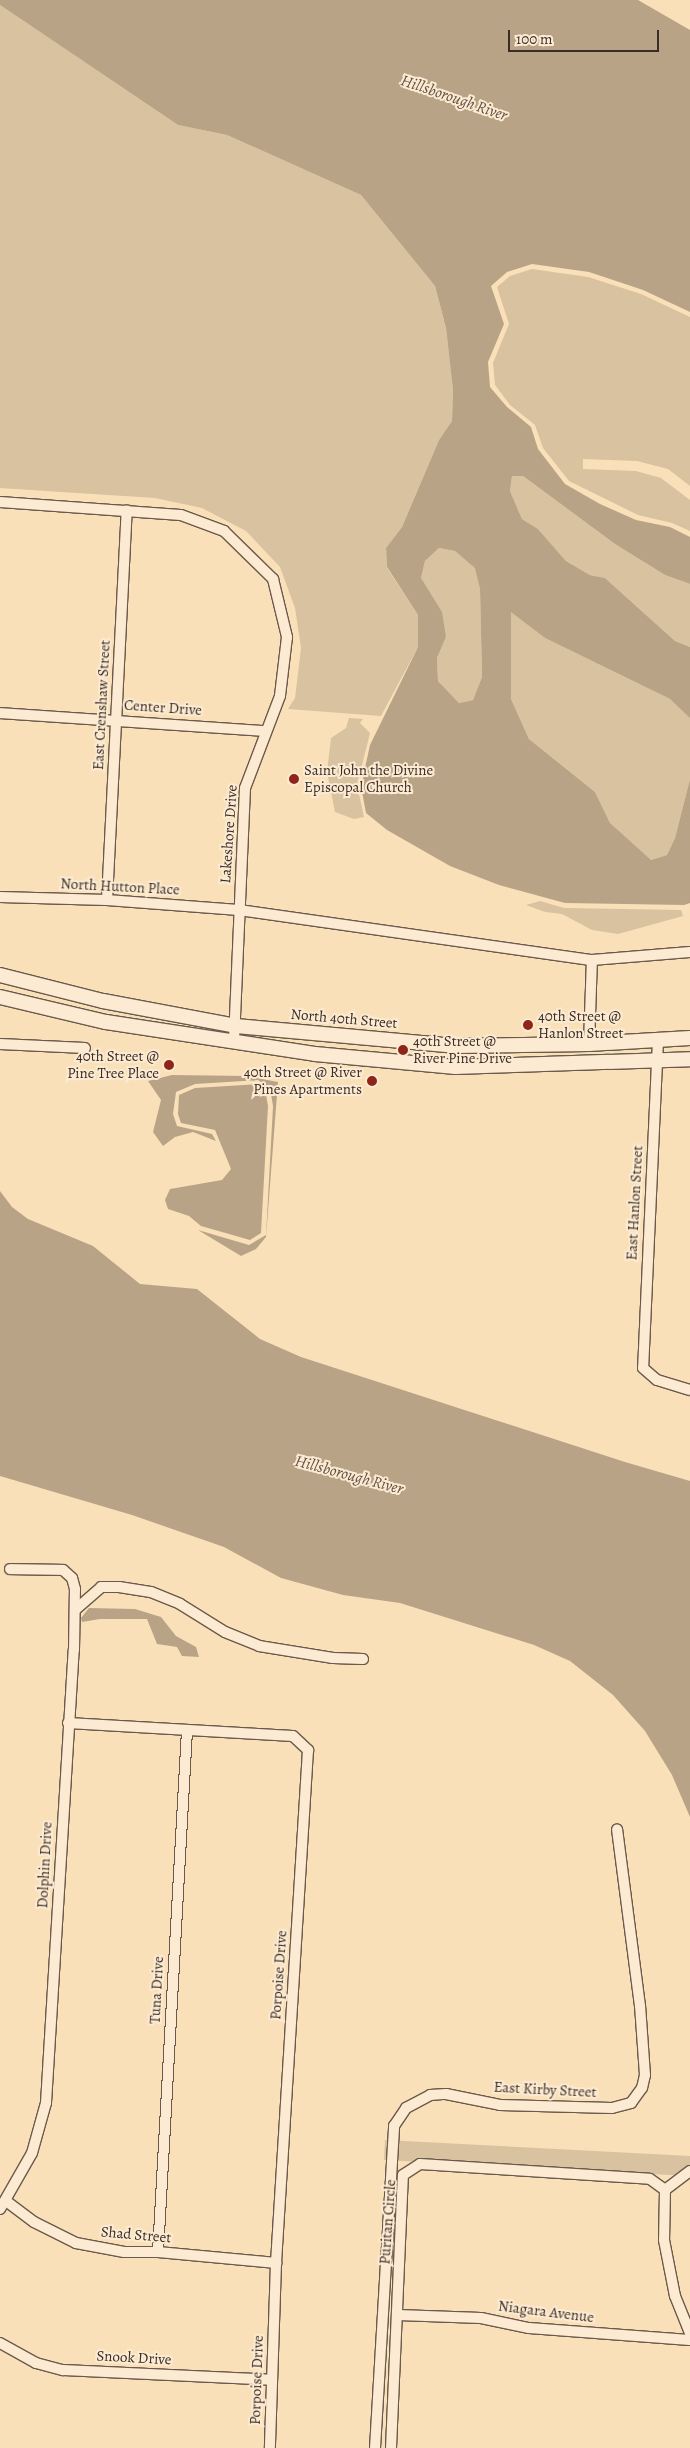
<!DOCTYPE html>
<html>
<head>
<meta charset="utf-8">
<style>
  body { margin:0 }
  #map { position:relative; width:690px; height:2448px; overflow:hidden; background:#fae0b9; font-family:Alegreya,serif }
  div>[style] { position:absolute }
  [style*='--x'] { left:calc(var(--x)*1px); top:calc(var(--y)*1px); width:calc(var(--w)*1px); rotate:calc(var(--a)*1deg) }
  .green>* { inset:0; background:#d9c2a0; transform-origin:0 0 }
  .water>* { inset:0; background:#b9a387 }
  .roads { filter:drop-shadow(1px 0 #6a5a4b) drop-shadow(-1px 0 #6a5a4b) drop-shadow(0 1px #6a5a4b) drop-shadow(0 -1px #6a5a4b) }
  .minor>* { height:10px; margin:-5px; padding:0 5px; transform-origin:5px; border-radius:5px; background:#fcebd2 }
  .secondary>* { height:14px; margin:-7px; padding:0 7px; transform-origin:7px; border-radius:7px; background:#fcebd2 }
  .dots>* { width:14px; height:14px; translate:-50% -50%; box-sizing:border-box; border:2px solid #fcebd2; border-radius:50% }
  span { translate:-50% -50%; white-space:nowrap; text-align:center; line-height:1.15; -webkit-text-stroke:4px #fcebd2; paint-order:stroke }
  .street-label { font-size:15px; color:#3a2d26 }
  .poi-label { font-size:15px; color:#3a2d26 }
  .left { translate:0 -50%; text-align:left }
  .right { translate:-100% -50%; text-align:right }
  .water-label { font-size:16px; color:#605043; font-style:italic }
  .scale { position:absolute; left:508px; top:30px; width:151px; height:22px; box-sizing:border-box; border:2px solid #3a2d26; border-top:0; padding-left:6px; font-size:15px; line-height:18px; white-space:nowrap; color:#3a2d26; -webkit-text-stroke:4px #fcebd2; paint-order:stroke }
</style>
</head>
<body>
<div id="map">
  <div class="green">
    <i style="clip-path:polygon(0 5px,178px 125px,227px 135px,361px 195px,435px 286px,446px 328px,453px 390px,452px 421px,439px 440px,402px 527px,386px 548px,387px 568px,418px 615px,418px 647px,381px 716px,288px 709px,295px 698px,301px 648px,295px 608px,280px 567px,246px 531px,202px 508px,155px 498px,0 488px)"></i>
    <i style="clip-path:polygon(532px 269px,588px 277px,641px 294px,690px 317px,690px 486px,668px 469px,637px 461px,583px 459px,583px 469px,636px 471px,661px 478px,690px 500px,690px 531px,672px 523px,638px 515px,569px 481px,543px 448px,535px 425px,510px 405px,495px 385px,493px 363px,509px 324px,497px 287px,510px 276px)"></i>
    <i style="clip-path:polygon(512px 476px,523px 476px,615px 544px,665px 575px,690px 584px,690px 647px,675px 641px,605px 578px,590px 575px,566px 561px,538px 529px,522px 519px,510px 491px)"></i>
    <i style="clip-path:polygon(439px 548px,455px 551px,476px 568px,480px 589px,482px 677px,473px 700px,459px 703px,438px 681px,437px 658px,446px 637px,421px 578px,425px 561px)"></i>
    <i style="clip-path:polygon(511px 611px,545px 638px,670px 699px,690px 717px,690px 779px,675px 838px,667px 855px,651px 860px,627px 840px,610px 823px,595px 792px,529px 739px,511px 699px)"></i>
    <i style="clip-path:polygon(349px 718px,363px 719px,360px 723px,370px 733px,357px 785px,364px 817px,354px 819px,335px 812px,327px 772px,331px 738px,346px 728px)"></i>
    <i style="clip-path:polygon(540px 901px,564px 908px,681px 910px,683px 916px,618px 934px,592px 930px,562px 914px,545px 912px,526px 905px)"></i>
    <i style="left:385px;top:2140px;width:306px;height:20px;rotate:3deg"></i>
  </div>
  <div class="water">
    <i style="clip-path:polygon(evenodd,0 0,638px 0,690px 30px,690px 312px,643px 290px,589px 272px,532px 264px,507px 272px,491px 286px,504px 324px,488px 362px,490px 387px,507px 407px,531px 427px,538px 449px,565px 484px,600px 504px,636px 520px,670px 527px,690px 537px,690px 584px,665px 575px,615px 544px,523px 476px,512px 476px,510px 491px,522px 519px,538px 529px,566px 561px,590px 575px,605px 578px,675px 641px,690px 647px,690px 718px,670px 699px,545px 638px,511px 612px,511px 699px,529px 739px,595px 792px,610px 823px,651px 860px,667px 855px,675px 838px,690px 779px,690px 903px,684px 905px,565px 903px,499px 885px,450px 866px,387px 830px,366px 813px,361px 786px,370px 745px,418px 647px,418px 615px,387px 567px,386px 548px,402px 527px,439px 440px,452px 421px,453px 390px,446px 328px,435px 286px,361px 195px,227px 135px,178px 125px,0 5px,0 0,439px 548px,455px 551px,475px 568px,480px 589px,482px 677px,473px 700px,459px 703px,438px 681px,437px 658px,446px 637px,442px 612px,421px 578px,425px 561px,439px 548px)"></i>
    <i style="clip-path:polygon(172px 1075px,246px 1076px,278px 1082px,266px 1237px,256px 1249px,241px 1256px,198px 1230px,249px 1245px,266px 1235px,273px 1106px,270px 1088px,258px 1080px,195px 1084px,176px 1092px,173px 1114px,177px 1126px,212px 1134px,216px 1141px,193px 1132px,175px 1137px,163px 1146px,153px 1132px,161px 1100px,148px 1081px)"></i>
    <i style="clip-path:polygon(259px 1084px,265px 1089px,268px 1106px,261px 1233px,250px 1240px,201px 1226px,189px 1216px,168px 1209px,165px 1200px,170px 1189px,222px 1180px,231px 1169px,215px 1130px,181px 1123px,178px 1114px,179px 1095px,195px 1088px)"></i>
    <i style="clip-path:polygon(0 1191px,12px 1207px,28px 1219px,93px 1246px,140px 1284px,197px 1289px,260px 1339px,301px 1357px,625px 1462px,690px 1481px,690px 1817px,672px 1775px,645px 1731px,613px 1695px,570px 1661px,534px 1645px,400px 1603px,343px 1595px,281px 1578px,224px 1547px,132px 1515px,0 1476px)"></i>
    <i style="clip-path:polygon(89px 1608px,135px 1609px,161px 1617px,176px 1636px,196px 1647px,199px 1657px,182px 1656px,177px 1647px,157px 1644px,147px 1619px,100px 1619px,82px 1622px,81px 1618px)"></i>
  </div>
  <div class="roads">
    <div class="minor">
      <i style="--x:0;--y:502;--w:181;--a:4.1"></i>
      <i style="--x:181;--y:515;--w:46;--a:20.4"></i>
      <i style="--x:224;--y:531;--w:69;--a:44.4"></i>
      <i style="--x:273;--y:579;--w:60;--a:76.4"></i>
      <i style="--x:287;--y:637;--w:59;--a:96.8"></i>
      <i style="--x:280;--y:696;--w:98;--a:110.8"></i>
      <i style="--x:245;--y:788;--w:255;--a:92.5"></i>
      <i style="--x:0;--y:713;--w:265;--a:3.9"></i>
      <i style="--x:0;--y:897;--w:107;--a:1.6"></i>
      <i style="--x:107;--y:900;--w:132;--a:4.3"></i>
      <i style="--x:239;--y:910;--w:357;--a:8.1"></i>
      <i style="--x:592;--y:960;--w:98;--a:-4.7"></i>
      <i style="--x:107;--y:900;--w:390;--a:-87.1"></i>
      <i style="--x:658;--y:1040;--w:328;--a:92.6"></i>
      <i style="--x:643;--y:1368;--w:18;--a:41"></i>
      <i style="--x:657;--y:1380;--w:34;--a:17"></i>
      <i style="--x:0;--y:1044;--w:85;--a:2.7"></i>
      <i style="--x:589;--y:1044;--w:84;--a:-88"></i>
      <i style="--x:75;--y:1610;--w:35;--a:-41"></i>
      <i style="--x:101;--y:1587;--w:18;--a:0"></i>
      <i style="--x:119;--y:1587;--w:32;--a:9"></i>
      <i style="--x:151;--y:1592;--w:31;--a:22"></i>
      <i style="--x:180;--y:1604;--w:53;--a:31.9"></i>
      <i style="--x:225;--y:1632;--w:37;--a:22"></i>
      <i style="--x:259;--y:1646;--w:75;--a:9.2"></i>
      <i style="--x:333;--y:1658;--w:30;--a:2"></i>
      <i style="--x:68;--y:1723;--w:225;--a:3.3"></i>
      <i style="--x:293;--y:1736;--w:21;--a:43"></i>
      <i style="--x:308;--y:1750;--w:514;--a:93.57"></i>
      <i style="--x:276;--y:2263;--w:185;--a:91.9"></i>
      <i style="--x:690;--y:2171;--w:31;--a:143"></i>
      <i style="--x:665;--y:2190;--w:50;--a:91.1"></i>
      <i style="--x:664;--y:2240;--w:57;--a:78.9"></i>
      <i style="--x:675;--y:2296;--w:40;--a:68"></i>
      <i style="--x:6;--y:2201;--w:35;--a:37"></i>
      <i style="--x:34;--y:2222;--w:47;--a:26.6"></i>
      <i style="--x:76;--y:2243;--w:49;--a:10.6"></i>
      <i style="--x:124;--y:2252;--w:34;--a:0"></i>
      <i style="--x:158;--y:2252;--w:119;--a:5.3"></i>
      <i style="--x:0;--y:2209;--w:64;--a:-60.3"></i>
      <i style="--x:32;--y:2153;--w:52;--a:-74.4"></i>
      <i style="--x:46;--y:2103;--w:454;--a:-86.5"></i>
      <i style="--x:74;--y:1650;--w:61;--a:-89.1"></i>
      <i style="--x:75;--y:1589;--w:11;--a:-105"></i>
      <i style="--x:72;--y:1578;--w:12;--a:-138"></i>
      <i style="--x:63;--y:1570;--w:53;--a:-178.9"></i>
      <i style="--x:158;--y:2252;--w:523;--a:-86.82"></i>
      <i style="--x:398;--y:2315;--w:83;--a:2.1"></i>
      <i style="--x:481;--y:2318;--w:49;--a:11.8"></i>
      <i style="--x:529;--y:2328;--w:161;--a:4.3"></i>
      <i style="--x:0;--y:2343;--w:41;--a:29.1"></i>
      <i style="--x:36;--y:2363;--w:28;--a:15"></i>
      <i style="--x:63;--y:2370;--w:209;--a:2.7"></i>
      <i style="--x:375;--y:2448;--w:323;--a:-86.6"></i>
      <i style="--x:394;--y:2126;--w:22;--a:-56"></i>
      <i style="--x:406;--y:2108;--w:27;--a:-28"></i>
      <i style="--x:430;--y:2095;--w:16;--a:-4"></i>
      <i style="--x:446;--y:2094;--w:55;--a:11.5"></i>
      <i style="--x:500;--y:2105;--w:112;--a:1.5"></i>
      <i style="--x:612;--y:2108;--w:20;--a:-15"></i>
      <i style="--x:631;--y:2103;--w:19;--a:-54"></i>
      <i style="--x:642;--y:2088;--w:13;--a:-77"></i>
      <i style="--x:645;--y:2075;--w:69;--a:-94.1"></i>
      <i style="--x:640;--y:2006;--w:178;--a:-97.4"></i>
      <i style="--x:391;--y:2448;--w:273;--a:-87.5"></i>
      <i style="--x:403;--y:2175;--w:20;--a:-33"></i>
      <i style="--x:420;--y:2164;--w:230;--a:3.7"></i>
      <i style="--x:650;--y:2179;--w:19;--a:36"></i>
    </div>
    <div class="secondary">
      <i style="--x:0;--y:975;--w:106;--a:14.2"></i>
      <i style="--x:103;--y:1001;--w:135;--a:10.6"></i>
      <i style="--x:236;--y:1026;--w:222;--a:5.2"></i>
      <i style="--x:457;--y:1046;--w:132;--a:-0.9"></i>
      <i style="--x:589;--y:1044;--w:101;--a:-3.4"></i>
      <i style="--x:0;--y:997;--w:109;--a:13.3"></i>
      <i style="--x:106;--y:1022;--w:211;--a:8.7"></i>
      <i style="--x:315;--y:1054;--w:141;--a:5.3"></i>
      <i style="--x:455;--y:1067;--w:235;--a:-1.9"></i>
    </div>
  </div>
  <div class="dots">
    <i style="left:294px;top:779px;background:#8f2418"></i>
    <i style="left:528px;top:1025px;background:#8f2418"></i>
    <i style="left:403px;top:1050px;background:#8f2418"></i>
    <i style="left:169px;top:1065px;background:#8f2418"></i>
    <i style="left:372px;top:1081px;background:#8f2418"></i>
  </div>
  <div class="street-label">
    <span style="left:102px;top:705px;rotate:-87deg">East Crenshaw Street</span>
    <span style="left:163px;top:708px;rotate:4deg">Center Drive</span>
    <span style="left:229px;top:834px;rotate:-86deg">Lakeshore Drive</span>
    <span style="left:120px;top:887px;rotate:3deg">North Hutton Place</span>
    <span style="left:344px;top:1019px;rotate:5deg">North 40th Street</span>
    <span style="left:635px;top:1203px;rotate:-87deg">East Hanlon Street</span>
    <span style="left:45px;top:1865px;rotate:-87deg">Dolphin Drive</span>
    <span style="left:279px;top:1975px;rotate:-86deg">Porpoise Drive</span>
    <span style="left:157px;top:1990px;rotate:-87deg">Tuna Drive</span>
    <span style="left:545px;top:2090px;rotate:3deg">East Kirby Street</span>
    <span style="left:388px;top:2222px;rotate:-86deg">Puritan Circle</span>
    <span style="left:136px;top:2235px;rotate:5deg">Shad Street</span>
    <span style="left:546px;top:2312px;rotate:7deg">Niagara Avenue</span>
    <span style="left:134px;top:2358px;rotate:3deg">Snook Drive</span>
    <span style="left:257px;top:2380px;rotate:-88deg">Porpoise Drive</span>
  </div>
  <div class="poi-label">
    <span class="left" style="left:304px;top:779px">Saint John the Divine<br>Episcopal Church</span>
    <span class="left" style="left:538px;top:1025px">40th Street @<br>Hanlon Street</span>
    <span class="left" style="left:413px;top:1050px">40th Street @<br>River Pine Drive</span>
    <span class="right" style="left:159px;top:1065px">40th Street @<br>Pine Tree Place</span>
    <span class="right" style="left:362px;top:1081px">40th Street @ River<br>Pines Apartments</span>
  </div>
  <div class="water-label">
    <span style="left:454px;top:98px;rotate:19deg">Hillsborough River</span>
    <span style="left:349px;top:1475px;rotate:15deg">Hillsborough River</span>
  </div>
  <div class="scale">100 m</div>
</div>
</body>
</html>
